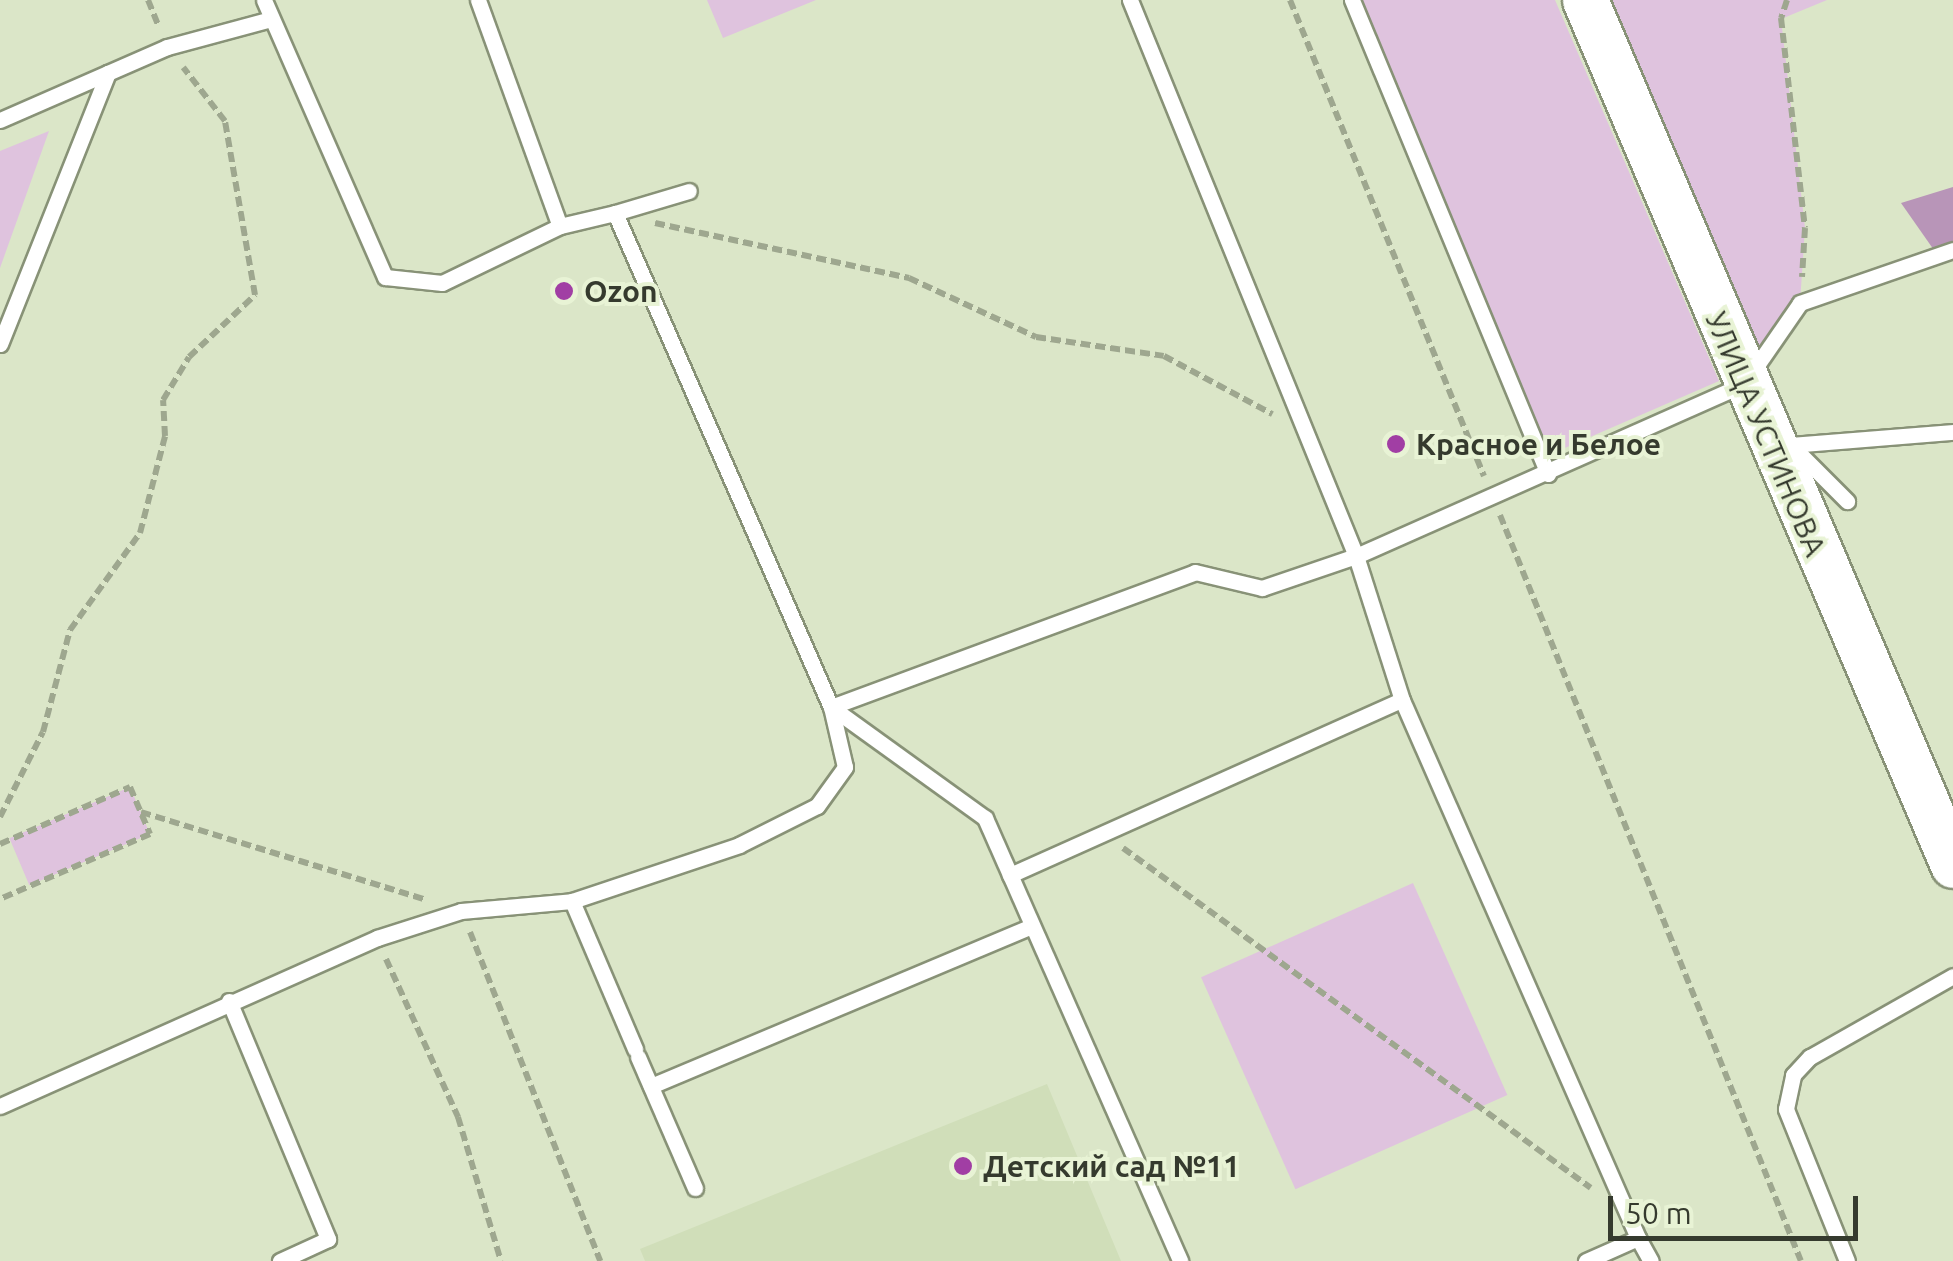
<!DOCTYPE html>
<html>
<head>
<meta charset="utf-8">
<style>
  body { margin:0 }
  #map { position:relative; width:1953px; height:1261px; overflow:hidden; background:#dbe6c8; font-family:Ubuntu,sans-serif }
  div>[style] { position:absolute }
  [style*='--x'] { left:calc(var(--x)*1px); top:calc(var(--y)*1px); width:calc(var(--w)*1px); rotate:calc(var(--a)*1deg) }
  .built>* { inset:0; background:#d0deb9 }
  .green>* { inset:0; background:#dfc3de; transform-origin:0 0 }
  .forest>* { inset:0; background:#b895b8 }
  .path>* { height:6px; margin-top:-3px; transform-origin:0; background:repeating-linear-gradient(90deg,#9ea78f 0 10px,transparent 0 15px) }
  .roads { filter:drop-shadow(2px 0 #889277) drop-shadow(-2px 0 #889277) drop-shadow(0 2px #889277) drop-shadow(0 -2px #889277) }
  .lane>* { height:15px; margin:-7.5px; padding:0 7.5px; transform-origin:7.5px; border-radius:7.5px; background:#fff }
  .secondary>* { height:45px; margin:-22.5px; padding:0 22.5px; transform-origin:22.5px; border-radius:22.5px; background:#fff }
  .dots>* { width:28px; height:28px; translate:-50% -50%; box-sizing:border-box; border:5px solid #e8f3d5; border-radius:50% }
  span { translate:-50% -50%; white-space:nowrap; text-align:center; line-height:1.15; -webkit-text-stroke:8px #e8f3d5; paint-order:stroke }
  .poi-label { font-size:30px; color:#353a2e; font-weight:700 }
  .left { translate:0 -50%; text-align:left }
  .street-label { font-size:30px; color:#353a2e }
  .scale { position:absolute; left:1608px; top:1196px; width:250px; height:45px; box-sizing:border-box; border:5px solid #353a2e; border-top:0; padding-left:12px; font-size:30px; line-height:35px; white-space:nowrap; color:#353a2e; -webkit-text-stroke:8px #e8f3d5; paint-order:stroke }
</style>
</head>
<body>
<div id="map">
  <div class="built">
    <i style="clip-path:polygon(1047px 1084px,1121px 1261px,645px 1261px,640px 1249px)"></i>
  </div>
  <div class="green">
    <i style="clip-path:polygon(707px 0,816px 0,723px 38px)"></i>
    <i style="clip-path:polygon(1355px 0,1555px 0,1719px 381px,1551px 454px)"></i>
    <i style="clip-path:polygon(1585px 0,1827px 0,1781px 19px,1805px 228px,1800px 303px,1744px 384px)"></i>
    <i style="clip-path:polygon(49px 131px,0 268px,0 151px)"></i>
    <i style="left:130px;top:787px;width:51px;height:131px;rotate:67deg"></i>
    <i style="left:1413px;top:883px;width:232px;height:232px;rotate:66deg"></i>
  </div>
  <div class="forest">
    <i style="clip-path:polygon(1953px 187px,1953px 250px,1936px 253px,1901px 203px)"></i>
  </div>
  <div class="path">
    <i style="--x:148;--y:0;--w:29;--a:68"></i>
    <i style="--x:1290;--y:0;--w:514;--a:67.83"></i>
    <i style="--x:1787;--y:0;--w:19;--a:108"></i>
    <i style="--x:1781;--y:18;--w:211;--a:83.5"></i>
    <i style="--x:1805;--y:228;--w:49;--a:93.5"></i>
    <i style="--x:655;--y:223;--w:260;--a:12.2"></i>
    <i style="--x:909;--y:278;--w:140;--a:24.9"></i>
    <i style="--x:1036;--y:337;--w:129;--a:8.4"></i>
    <i style="--x:1164;--y:356;--w:123;--a:28.2"></i>
    <i style="--x:1500;--y:515;--w:804;--a:68.03"></i>
    <i style="--x:141;--y:812;--w:296;--a:17.1"></i>
    <i style="--x:0;--y:817;--w:95;--a:-63.2"></i>
    <i style="--x:43;--y:732;--w:106;--a:-75.2"></i>
    <i style="--x:70;--y:630;--w:120;--a:-54.2"></i>
    <i style="--x:140;--y:533;--w:100;--a:-75.5"></i>
    <i style="--x:165;--y:436;--w:36;--a:-93"></i>
    <i style="--x:163;--y:400;--w:50;--a:-58.8"></i>
    <i style="--x:189;--y:357;--w:91;--a:-43.2"></i>
    <i style="--x:255;--y:295;--w:177;--a:-99.8"></i>
    <i style="--x:225;--y:121;--w:68;--a:-127.9"></i>
    <i style="--x:0;--y:844;--w:142;--a:-23.7"></i>
    <i style="--x:130;--y:787;--w:51;--a:66.9"></i>
    <i style="--x:150;--y:834;--w:163;--a:156.6"></i>
    <i style="--x:1123;--y:848;--w:578;--a:36"></i>
    <i style="--x:470;--y:932;--w:354;--a:68.4"></i>
    <i style="--x:386;--y:959;--w:174;--a:65.5"></i>
    <i style="--x:458;--y:1117;--w:150;--a:73.4"></i>
  </div>
  <div class="roads">
    <div class="lane">
      <i style="--x:478;--y:0;--w:240;--a:70.1"></i>
      <i style="--x:1130;--y:0;--w:600;--a:67.88"></i>
      <i style="--x:1356;--y:556;--w:151;--a:72.3"></i>
      <i style="--x:1352;--y:0;--w:513;--a:67.53"></i>
      <i style="--x:0;--y:120;--w:182;--a:-23.6"></i>
      <i style="--x:167;--y:47;--w:108;--a:-15.1"></i>
      <i style="--x:615;--y:213;--w:77;--a:-16.6"></i>
      <i style="--x:0;--y:344;--w:292;--a:-68.3"></i>
      <i style="--x:1778;--y:446;--w:176;--a:-4.6"></i>
      <i style="--x:1797;--y:451;--w:71;--a:45"></i>
      <i style="--x:831;--y:707;--w:388;--a:-20.3"></i>
      <i style="--x:1195;--y:572;--w:69;--a:13.4"></i>
      <i style="--x:1262;--y:588;--w:99;--a:-18.8"></i>
      <i style="--x:1356;--y:556;--w:424;--a:-23.9"></i>
      <i style="--x:1744;--y:384;--w:98;--a:-55.3"></i>
      <i style="--x:1800;--y:303;--w:162;--a:-19.1"></i>
      <i style="--x:831;--y:707;--w:190;--a:35.8"></i>
      <i style="--x:985;--y:818;--w:484;--a:66.2"></i>
      <i style="--x:1010;--y:875;--w:429;--a:-24.1"></i>
      <i style="--x:1402;--y:700;--w:587;--a:66.31"></i>
      <i style="--x:1638;--y:1238;--w:57;--a:156.1"></i>
      <i style="--x:572;--y:901;--w:161;--a:66.9"></i>
      <i style="--x:229;--y:1001;--w:258;--a:67.4"></i>
      <i style="--x:328;--y:1239;--w:53;--a:155.4"></i>
      <i style="--x:638;--y:1057;--w:143;--a:66.5"></i>
      <i style="--x:651;--y:1086;--w:413;--a:-22.8"></i>
      <i style="--x:0;--y:1106;--w:413;--a:-24"></i>
      <i style="--x:377;--y:938;--w:88;--a:-17.8"></i>
      <i style="--x:461;--y:911;--w:111;--a:-5.1"></i>
      <i style="--x:572;--y:901;--w:176;--a:-18.5"></i>
      <i style="--x:739;--y:845;--w:87;--a:-26.6"></i>
      <i style="--x:817;--y:806;--w:48;--a:-54.3"></i>
      <i style="--x:845;--y:767;--w:62;--a:-103.1"></i>
      <i style="--x:831;--y:707;--w:539;--a:-113.62"></i>
      <i style="--x:615;--y:213;--w:57;--a:166.7"></i>
      <i style="--x:560;--y:226;--w:131;--a:154.2"></i>
      <i style="--x:442;--y:283;--w:57;--a:-174"></i>
      <i style="--x:385;--y:277;--w:302;--a:-113.6"></i>
      <i style="--x:1638;--y:1238;--w:26;--a:61"></i>
      <i style="--x:1847;--y:1261;--w:164;--a:-111.9"></i>
      <i style="--x:1786;--y:1109;--w:35;--a:-78"></i>
      <i style="--x:1793;--y:1075;--w:25;--a:-47"></i>
      <i style="--x:1810;--y:1057;--w:164;--a:-29.5"></i>
    </div>
    <div class="secondary">
      <i style="--x:1585;--y:0;--w:940;--a:66.95"></i>
    </div>
  </div>
  <div class="dots">
    <i style="left:564px;top:291px;background:#a13ea4"></i>
    <i style="left:1396px;top:444px;background:#a13ea4"></i>
    <i style="left:963px;top:1166px;background:#a13ea4"></i>
  </div>
  <div class="poi-label">
    <span class="left" style="left:584px;top:291px">Ozon</span>
    <span class="left" style="left:1416px;top:444px">Красное и Белое</span>
    <span class="left" style="left:983px;top:1166px">Детский сад №11</span>
  </div>
  <div class="street-label">
    <span style="left:1766px;top:434px;rotate:67deg">УЛИЦА УСТИНОВА</span>
  </div>
  <div class="scale">50 m</div>
</div>
</body>
</html>
